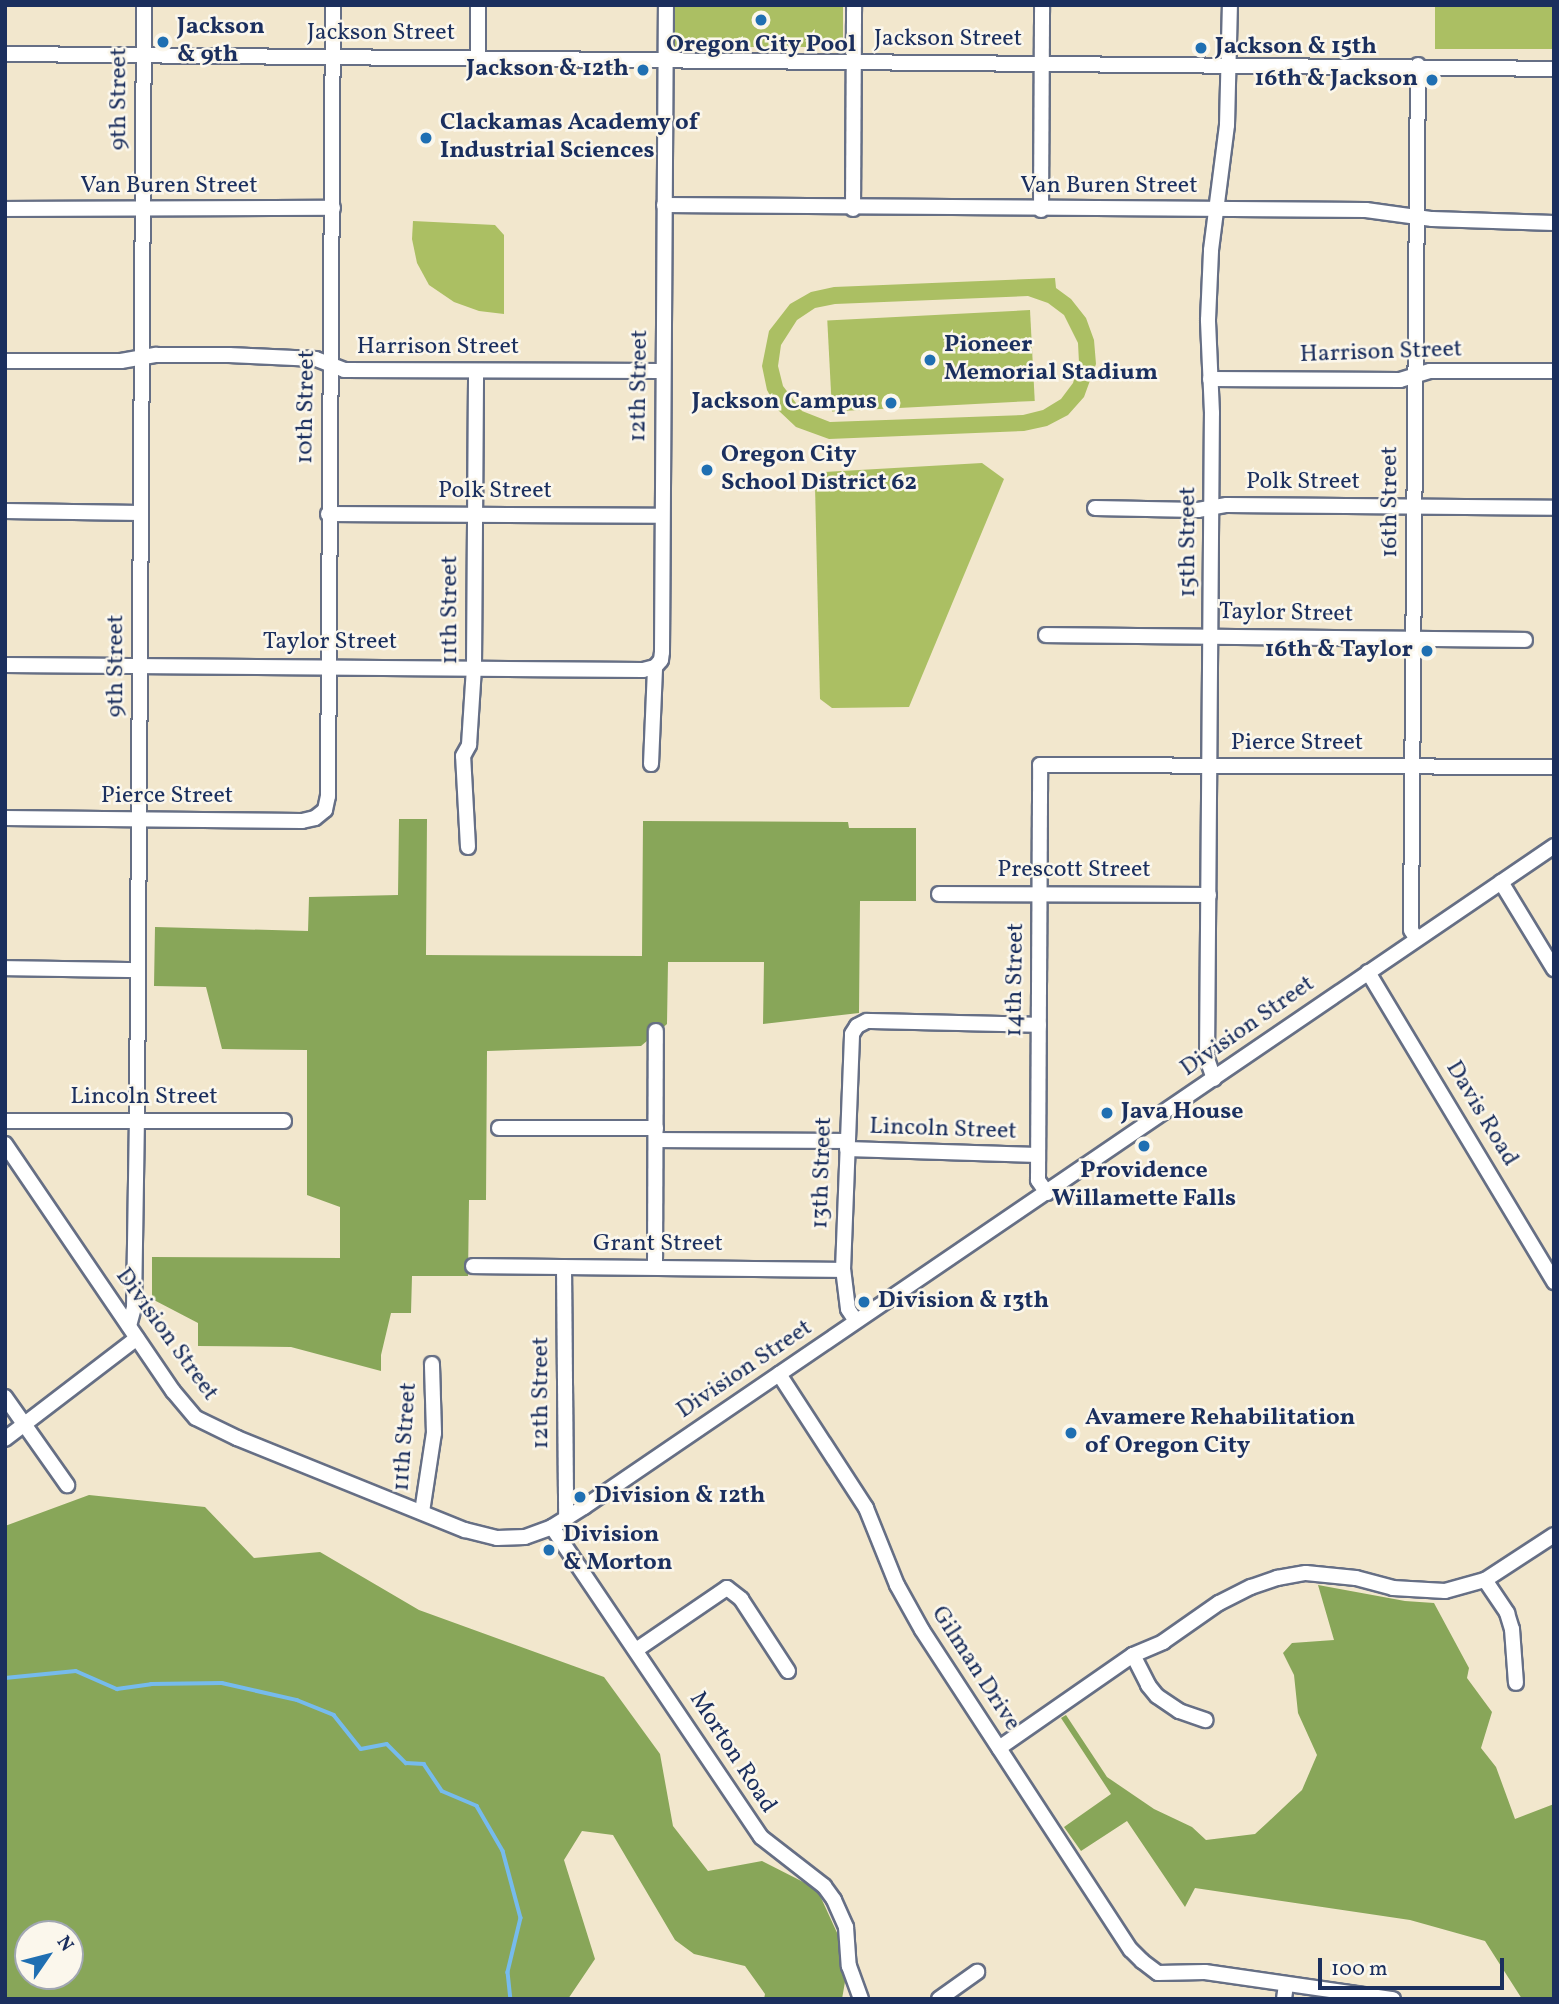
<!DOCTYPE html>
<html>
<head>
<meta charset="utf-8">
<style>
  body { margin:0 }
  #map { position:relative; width:1559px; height:2004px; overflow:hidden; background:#f2e7cd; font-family:Vollkorn,serif }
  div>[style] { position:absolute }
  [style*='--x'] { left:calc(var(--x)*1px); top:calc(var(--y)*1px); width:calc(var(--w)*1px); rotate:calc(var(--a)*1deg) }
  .green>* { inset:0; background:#abbf63; transform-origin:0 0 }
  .forest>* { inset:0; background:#88a659 }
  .stream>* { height:3.5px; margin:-1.75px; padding:0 1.75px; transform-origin:1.75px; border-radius:1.75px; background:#76bbed }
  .roads { filter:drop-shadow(2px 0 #666f85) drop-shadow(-2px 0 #666f85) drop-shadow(0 2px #666f85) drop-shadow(0 -2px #666f85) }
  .minor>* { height:14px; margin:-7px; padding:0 7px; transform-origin:7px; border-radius:7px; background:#fff }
  .dots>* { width:19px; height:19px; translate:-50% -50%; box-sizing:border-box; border:4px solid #fbf7ec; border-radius:50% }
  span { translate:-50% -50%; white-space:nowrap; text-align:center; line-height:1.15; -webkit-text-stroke:5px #fbf7ec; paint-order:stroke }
  .poi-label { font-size:24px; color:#1b2f5e; font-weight:700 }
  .left { translate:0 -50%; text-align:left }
  .right { translate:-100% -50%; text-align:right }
  .street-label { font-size:24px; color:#1b2f5e }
  .frame { position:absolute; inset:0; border:7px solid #1b2f5e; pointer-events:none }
  .north { position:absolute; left:14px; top:1920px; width:70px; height:70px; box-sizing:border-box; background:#fbf7ec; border:2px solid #a1a7b3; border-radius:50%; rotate:55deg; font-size:19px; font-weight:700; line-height:28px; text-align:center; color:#1b2f5e }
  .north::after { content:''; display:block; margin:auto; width:24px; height:32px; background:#1f6fb2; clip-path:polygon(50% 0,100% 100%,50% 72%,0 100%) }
  .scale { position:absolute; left:1318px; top:1958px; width:186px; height:32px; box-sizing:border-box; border:4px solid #1b2f5e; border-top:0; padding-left:9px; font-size:21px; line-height:24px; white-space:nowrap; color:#1b2f5e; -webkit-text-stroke:5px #fbf7ec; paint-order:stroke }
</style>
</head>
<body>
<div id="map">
  <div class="green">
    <i style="left:675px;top:5px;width:168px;height:42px"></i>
    <i style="left:1435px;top:5px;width:119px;height:44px"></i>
    <i style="clip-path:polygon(413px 221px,495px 225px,504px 235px,504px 314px,479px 311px,454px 302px,429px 285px,417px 263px,412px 239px)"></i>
    <i style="clip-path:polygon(evenodd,1055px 278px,1056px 288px,1071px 299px,1086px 318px,1094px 340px,1096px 364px,1084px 397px,1068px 415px,1047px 426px,1024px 431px,829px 439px,796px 427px,778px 410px,767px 390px,762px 366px,769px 331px,790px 304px,811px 292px,834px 287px,1055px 278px,1028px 296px,1048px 303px,1064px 315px,1078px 343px,1079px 363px,1073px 383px,1061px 399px,1043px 410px,1023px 415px,830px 422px,802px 411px,783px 386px,778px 366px,781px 345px,797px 320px,815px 308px,835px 304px,1028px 296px)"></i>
    <i style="left:1030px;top:310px;width:91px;height:203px;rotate:87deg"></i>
    <i style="clip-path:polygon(982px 463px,1004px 479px,909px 707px,832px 708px,820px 699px,815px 486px,824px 472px)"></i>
  </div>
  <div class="forest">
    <i style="clip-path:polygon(399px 819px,427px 819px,426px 955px,642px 956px,643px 821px,848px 822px,849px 828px,916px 828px,916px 901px,860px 901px,859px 1013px,763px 1024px,764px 962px,668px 962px,667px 1024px,641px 1046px,487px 1051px,486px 1200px,469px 1200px,468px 1276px,412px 1276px,411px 1313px,391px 1313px,381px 1355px,381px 1371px,291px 1347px,198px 1346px,198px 1323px,152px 1299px,152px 1257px,340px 1258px,340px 1207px,307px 1195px,307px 1050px,222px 1049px,206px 987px,154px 986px,155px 927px,308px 931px,309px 897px,398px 895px)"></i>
    <i style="clip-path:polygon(evenodd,89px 1495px,205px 1507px,254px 1558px,320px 1552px,419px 1610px,604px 1677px,660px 1754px,673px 1826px,708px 1871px,762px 1861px,817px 1889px,849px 1959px,842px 1999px,764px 1999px,765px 1994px,745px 1966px,694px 1954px,675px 1940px,613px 1835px,582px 1831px,564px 1860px,595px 1959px,568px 1999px,5px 1999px,5px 1526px,89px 1495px,28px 1934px,70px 1934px,70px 1976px,28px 1976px,28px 1934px)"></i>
    <i style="clip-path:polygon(1318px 1585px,1405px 1601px,1434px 1603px,1469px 1668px,1467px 1678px,1492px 1712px,1481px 1748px,1496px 1767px,1515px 1819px,1554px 1804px,1554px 1999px,1522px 1999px,1485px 1941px,1410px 1920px,1195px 1888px,1185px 1907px,1127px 1821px,1081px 1851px,1064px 1827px,1111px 1794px,1061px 1718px,1066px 1715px,1107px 1777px,1154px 1809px,1192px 1827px,1206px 1840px,1255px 1834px,1267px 1823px,1302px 1790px,1317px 1755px,1298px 1713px,1294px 1675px,1283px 1653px,1292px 1643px,1334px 1640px)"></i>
  </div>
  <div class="stream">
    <i style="--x:5;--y:1678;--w:71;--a:-5.6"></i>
    <i style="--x:76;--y:1671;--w:45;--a:23.7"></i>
    <i style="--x:117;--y:1689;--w:34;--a:-8"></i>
    <i style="--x:151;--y:1684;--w:71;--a:-0.8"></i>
    <i style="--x:222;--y:1683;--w:77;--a:12.8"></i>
    <i style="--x:297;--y:1700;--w:40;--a:22"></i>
    <i style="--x:334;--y:1715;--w:43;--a:51.5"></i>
    <i style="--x:361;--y:1749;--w:26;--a:-11"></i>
    <i style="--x:387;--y:1744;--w:27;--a:45"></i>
    <i style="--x:406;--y:1763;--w:18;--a:3"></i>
    <i style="--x:424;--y:1764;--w:32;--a:56"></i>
    <i style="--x:442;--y:1791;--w:38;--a:23"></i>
    <i style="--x:477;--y:1806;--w:52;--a:60"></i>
    <i style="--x:503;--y:1851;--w:69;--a:75"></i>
    <i style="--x:521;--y:1918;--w:56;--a:103.5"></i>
    <i style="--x:508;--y:1972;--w:27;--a:84"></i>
  </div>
  <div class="roads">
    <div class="minor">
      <i style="--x:5;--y:54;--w:1549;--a:0.55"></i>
      <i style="--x:478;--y:57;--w:52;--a:-90"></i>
      <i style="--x:664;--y:205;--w:702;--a:0.41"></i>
      <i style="--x:1366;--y:210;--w:67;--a:7.8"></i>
      <i style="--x:1432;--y:219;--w:122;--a:1.9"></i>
      <i style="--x:5;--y:209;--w:328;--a:-0.2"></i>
      <i style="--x:853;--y:209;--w:204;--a:-89.7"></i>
      <i style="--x:1041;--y:210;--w:205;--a:-89.7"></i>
      <i style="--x:5;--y:361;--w:116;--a:0"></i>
      <i style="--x:121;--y:361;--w:36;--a:-10"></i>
      <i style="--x:156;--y:355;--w:73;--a:0"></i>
      <i style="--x:229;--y:355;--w:87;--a:2.6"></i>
      <i style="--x:316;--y:359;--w:30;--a:21"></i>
      <i style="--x:344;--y:370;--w:319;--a:0.2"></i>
      <i style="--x:1210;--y:379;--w:190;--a:0.3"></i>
      <i style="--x:1400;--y:380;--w:31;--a:-17"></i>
      <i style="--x:1430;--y:371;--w:124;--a:0"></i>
      <i style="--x:1095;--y:508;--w:103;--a:1.1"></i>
      <i style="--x:1198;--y:510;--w:29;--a:-10"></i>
      <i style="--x:1227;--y:505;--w:327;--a:0.5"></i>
      <i style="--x:5;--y:511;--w:136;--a:0.8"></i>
      <i style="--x:328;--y:514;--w:333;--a:0.3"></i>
      <i style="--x:1046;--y:635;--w:479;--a:0.6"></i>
      <i style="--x:5;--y:665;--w:638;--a:0.45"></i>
      <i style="--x:643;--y:670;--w:12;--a:-14"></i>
      <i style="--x:651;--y:764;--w:97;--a:-87.6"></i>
      <i style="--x:655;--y:667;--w:9;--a:-49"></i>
      <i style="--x:661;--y:660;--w:8;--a:-83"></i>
      <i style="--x:662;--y:652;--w:647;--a:-89.65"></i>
      <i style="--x:5;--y:818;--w:297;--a:0.6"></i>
      <i style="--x:302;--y:821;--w:13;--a:-13"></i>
      <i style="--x:315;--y:818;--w:13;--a:-39"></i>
      <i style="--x:325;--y:810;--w:14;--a:-78"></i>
      <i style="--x:328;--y:796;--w:791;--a:-89.64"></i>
      <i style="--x:468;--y:847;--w:91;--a:-93.1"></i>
      <i style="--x:463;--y:756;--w:13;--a:-61"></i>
      <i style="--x:469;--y:745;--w:78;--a:-86.3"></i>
      <i style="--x:474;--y:667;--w:296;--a:-89.6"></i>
      <i style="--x:1501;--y:882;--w:102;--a:58.7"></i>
      <i style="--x:939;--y:894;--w:270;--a:0.2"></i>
      <i style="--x:1416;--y:938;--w:9;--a:-122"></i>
      <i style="--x:1411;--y:930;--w:865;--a:-89.54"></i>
      <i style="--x:5;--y:968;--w:132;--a:0.9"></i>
      <i style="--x:1368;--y:972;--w:362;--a:59"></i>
      <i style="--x:1214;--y:1079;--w:21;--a:-109"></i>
      <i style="--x:1207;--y:1059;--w:646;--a:-89.56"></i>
      <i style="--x:1212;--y:413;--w:93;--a:-92.5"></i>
      <i style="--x:1208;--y:320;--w:70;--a:-87.5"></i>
      <i style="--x:1211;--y:250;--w:126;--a:-82.7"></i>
      <i style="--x:1227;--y:125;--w:120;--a:-88.6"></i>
      <i style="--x:5;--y:1121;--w:279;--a:0"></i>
      <i style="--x:499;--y:1128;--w:157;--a:0"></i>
      <i style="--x:656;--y:1140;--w:191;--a:0.3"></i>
      <i style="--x:5;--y:1144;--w:299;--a:55.8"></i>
      <i style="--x:173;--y:1391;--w:35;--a:50"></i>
      <i style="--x:196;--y:1418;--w:46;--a:26"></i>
      <i style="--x:237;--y:1438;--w:246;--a:22"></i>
      <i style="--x:465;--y:1530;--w:33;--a:14"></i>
      <i style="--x:497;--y:1538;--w:28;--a:-2"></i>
      <i style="--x:525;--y:1537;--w:29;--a:-20"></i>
      <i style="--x:552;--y:1527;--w:38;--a:-32"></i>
      <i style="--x:584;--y:1507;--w:1174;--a:-34.27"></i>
      <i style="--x:847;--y:1149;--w:191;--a:1.8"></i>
      <i style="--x:1047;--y:1193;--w:16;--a:-125"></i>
      <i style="--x:1038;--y:1180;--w:415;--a:-89.7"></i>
      <i style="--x:1040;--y:765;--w:514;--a:0.22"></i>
      <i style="--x:473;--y:1266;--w:370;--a:0.6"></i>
      <i style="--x:564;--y:1267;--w:252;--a:89.5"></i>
      <i style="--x:655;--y:1267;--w:236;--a:-89.8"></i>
      <i style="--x:856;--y:1321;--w:14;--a:-124"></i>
      <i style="--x:848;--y:1309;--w:39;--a:-97"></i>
      <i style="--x:843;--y:1270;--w:236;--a:-87.8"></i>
      <i style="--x:852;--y:1034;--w:9;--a:-58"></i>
      <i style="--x:857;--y:1026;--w:11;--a:-27"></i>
      <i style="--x:867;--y:1021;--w:172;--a:1.3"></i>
      <i style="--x:129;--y:1326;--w:20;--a:-75"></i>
      <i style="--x:134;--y:1307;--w:186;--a:-89.1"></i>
      <i style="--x:137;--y:1121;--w:1116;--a:-89.64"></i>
      <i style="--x:779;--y:1374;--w:160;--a:57"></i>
      <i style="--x:866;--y:1508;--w:83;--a:68.1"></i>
      <i style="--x:897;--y:1585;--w:51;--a:60.9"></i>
      <i style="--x:922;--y:1630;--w:382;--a:56.9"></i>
      <i style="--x:1131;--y:1950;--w:16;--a:45"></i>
      <i style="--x:1142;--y:1961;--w:20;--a:37"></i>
      <i style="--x:1158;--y:1973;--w:47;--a:-1.2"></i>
      <i style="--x:1205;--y:1972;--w:190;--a:8.2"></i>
      <i style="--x:5;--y:1397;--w:108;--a:54.8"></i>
      <i style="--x:5;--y:1439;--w:166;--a:-37.4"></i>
      <i style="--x:422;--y:1512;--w:80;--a:-81.4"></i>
      <i style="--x:434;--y:1433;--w:69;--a:-91.7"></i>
      <i style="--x:552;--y:1527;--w:374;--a:56"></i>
      <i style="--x:761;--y:1837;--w:80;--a:37.9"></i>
      <i style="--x:824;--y:1886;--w:17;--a:54"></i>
      <i style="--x:834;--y:1900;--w:30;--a:66"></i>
      <i style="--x:846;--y:1927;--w:39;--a:86"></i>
      <i style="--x:849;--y:1966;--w:35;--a:70"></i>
      <i style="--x:1485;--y:1580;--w:40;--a:56"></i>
      <i style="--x:1507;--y:1613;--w:17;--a:73"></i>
      <i style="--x:1512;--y:1629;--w:54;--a:85.8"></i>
      <i style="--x:636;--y:1650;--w:110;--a:-34.3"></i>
      <i style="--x:727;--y:1588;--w:18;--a:38"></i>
      <i style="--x:741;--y:1599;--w:86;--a:56.9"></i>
      <i style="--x:1133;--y:1655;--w:34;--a:63"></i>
      <i style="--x:1148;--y:1685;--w:14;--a:51"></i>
      <i style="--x:1157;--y:1696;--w:27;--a:34"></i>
      <i style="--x:1179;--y:1711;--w:28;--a:19"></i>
      <i style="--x:999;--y:1748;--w:163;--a:-34.8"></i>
      <i style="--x:1133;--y:1655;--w:33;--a:-23"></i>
      <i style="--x:1163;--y:1642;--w:68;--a:-34.9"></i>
      <i style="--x:1219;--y:1603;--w:36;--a:-27"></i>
      <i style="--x:1251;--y:1587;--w:28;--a:-19"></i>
      <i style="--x:1277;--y:1578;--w:29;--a:-10"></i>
      <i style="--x:1306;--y:1573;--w:50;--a:5.7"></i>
      <i style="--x:1356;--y:1578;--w:38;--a:15"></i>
      <i style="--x:1393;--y:1588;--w:52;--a:3.3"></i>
      <i style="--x:1445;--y:1591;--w:41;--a:-15.4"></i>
      <i style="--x:1485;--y:1580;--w:82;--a:-33.1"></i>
      <i style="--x:939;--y:1999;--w:47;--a:-35.4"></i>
      <i style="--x:1284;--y:1999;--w:15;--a:-82"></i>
    </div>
  </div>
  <div class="dots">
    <i style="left:761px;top:20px;background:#1f6fb2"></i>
    <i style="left:163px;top:42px;background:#1f6fb2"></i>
    <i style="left:1201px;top:48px;background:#1f6fb2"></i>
    <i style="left:643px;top:70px;background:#1f6fb2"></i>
    <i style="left:1432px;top:80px;background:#1f6fb2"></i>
    <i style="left:426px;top:138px;background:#1f6fb2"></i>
    <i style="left:930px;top:360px;background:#1f6fb2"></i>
    <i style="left:891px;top:403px;background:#1f6fb2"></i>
    <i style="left:707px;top:470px;background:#1f6fb2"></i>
    <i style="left:1427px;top:651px;background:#1f6fb2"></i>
    <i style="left:1107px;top:1113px;background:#1f6fb2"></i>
    <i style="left:1144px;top:1146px;background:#1f6fb2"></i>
    <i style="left:864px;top:1302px;background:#1f6fb2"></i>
    <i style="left:1071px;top:1433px;background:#1f6fb2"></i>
    <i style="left:580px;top:1497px;background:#1f6fb2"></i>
    <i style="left:549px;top:1550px;background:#1f6fb2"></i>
  </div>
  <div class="poi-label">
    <span class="left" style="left:177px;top:42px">Jackson<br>&amp; 9th</span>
    <span style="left:761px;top:46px">Oregon City Pool</span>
    <span class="left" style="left:1215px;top:48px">Jackson &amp; 15th</span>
    <span class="right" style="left:629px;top:70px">Jackson &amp; 12th</span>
    <span class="right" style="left:1418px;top:80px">16th &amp; Jackson</span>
    <span class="left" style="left:440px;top:138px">Clackamas Academy of<br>Industrial Sciences</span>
    <span class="left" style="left:944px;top:360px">Pioneer<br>Memorial Stadium</span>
    <span class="right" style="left:877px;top:403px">Jackson Campus</span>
    <span class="left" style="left:721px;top:470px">Oregon City<br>School District 62</span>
    <span class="right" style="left:1413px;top:651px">16th &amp; Taylor</span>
    <span class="left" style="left:1121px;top:1113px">Java House</span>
    <span style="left:1144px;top:1186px">Providence<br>Willamette Falls</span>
    <span class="left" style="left:878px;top:1302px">Division &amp; 13th</span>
    <span class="left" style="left:1085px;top:1433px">Avamere Rehabilitation<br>of Oregon City</span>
    <span class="left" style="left:594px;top:1497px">Division &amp; 12th</span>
    <span class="left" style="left:563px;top:1550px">Division<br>&amp; Morton</span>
  </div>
  <div class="street-label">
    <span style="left:381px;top:34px">Jackson Street</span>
    <span style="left:948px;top:40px">Jackson Street</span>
    <span style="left:120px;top:99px;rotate:-90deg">9th Street</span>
    <span style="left:169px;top:187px">Van Buren Street</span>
    <span style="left:1109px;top:187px">Van Buren Street</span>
    <span style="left:438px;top:348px">Harrison Street</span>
    <span style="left:1381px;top:353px;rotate:-2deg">Harrison Street</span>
    <span style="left:640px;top:386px;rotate:-89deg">12th Street</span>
    <span style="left:307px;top:407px;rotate:-89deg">10th Street</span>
    <span style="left:1303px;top:483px">Polk Street</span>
    <span style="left:495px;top:492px">Polk Street</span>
    <span style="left:1391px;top:502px;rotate:-90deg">16th Street</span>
    <span style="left:1189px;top:542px;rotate:-90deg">15th Street</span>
    <span style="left:451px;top:610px;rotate:-90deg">11th Street</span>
    <span style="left:1286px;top:614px;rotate:1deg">Taylor Street</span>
    <span style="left:330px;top:643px">Taylor Street</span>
    <span style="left:117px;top:666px;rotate:-90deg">9th Street</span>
    <span style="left:1297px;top:744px">Pierce Street</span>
    <span style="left:167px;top:797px">Pierce Street</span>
    <span style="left:1074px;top:871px">Prescott Street</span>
    <span style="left:1016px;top:980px;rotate:-89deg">14th Street</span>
    <span style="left:1248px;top:1027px;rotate:-35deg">Division Street</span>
    <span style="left:144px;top:1098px">Lincoln Street</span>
    <span style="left:1481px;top:1114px;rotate:59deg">Davis Road</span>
    <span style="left:943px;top:1130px;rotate:2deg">Lincoln Street</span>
    <span style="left:823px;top:1173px;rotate:-88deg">13th Street</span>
    <span style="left:658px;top:1245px">Grant Street</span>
    <span style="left:166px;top:1335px;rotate:54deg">Division Street</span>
    <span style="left:745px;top:1370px;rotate:-34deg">Division Street</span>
    <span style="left:542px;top:1393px;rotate:-90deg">12th Street</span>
    <span style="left:406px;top:1437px;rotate:-86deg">11th Street</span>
    <span style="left:975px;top:1669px;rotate:57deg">Gilman Drive</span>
    <span style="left:732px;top:1753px;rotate:57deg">Morton Road</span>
  </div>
  <div class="frame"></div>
  <div class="north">N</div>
  <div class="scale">100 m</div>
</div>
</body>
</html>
